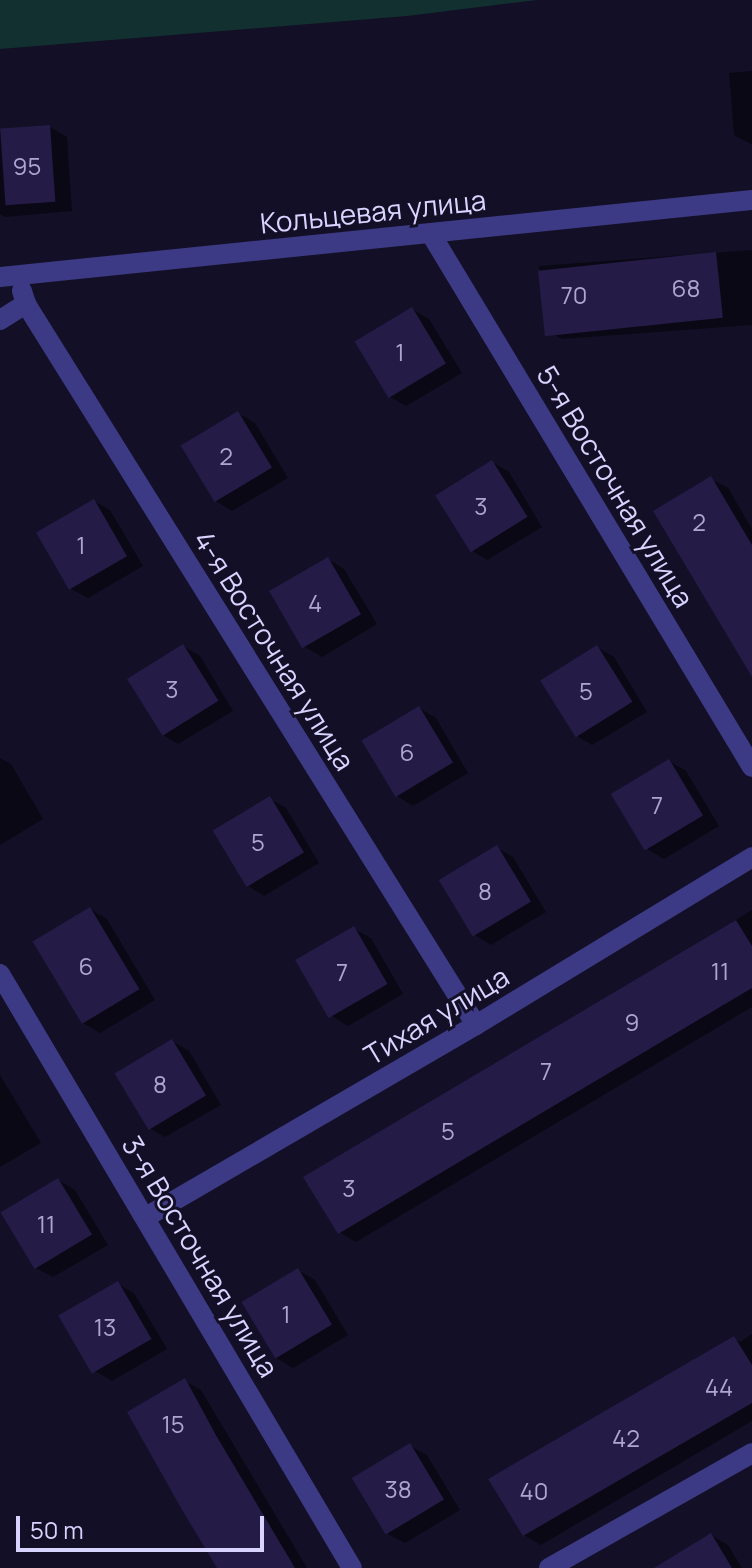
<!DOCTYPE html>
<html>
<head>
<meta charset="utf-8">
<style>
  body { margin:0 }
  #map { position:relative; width:752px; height:1568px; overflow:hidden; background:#130f26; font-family:Manrope,sans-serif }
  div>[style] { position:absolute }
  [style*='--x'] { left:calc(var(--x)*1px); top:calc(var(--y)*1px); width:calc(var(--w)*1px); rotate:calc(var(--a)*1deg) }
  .green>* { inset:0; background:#12302f }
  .shadow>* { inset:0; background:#0007 }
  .building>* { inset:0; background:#241b47; transform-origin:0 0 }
  .minor>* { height:20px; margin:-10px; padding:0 10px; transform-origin:10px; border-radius:10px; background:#3d3a85 }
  span { translate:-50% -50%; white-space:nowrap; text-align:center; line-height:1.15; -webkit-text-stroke:6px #130f26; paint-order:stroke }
  .number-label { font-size:24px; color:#aca6d1 }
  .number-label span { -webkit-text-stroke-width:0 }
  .street-label { font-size:28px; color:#d9d4ff }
  .scale { position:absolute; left:16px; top:1516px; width:248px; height:36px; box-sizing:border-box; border:4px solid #d9d4ff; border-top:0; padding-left:10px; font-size:24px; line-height:28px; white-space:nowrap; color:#d9d4ff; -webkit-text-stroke:6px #130f26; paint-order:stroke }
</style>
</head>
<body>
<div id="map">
  <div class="green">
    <i style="clip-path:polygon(0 0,537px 0,407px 16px,0 49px)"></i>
  </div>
  <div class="shadow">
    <i style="clip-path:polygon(752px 71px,752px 144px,751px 144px,734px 135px,729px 73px)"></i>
    <i style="clip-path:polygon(50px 127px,67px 137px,72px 211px,5px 217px,0 214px,0 131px)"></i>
    <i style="clip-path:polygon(752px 250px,752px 325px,562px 339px,546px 330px,539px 266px)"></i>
    <i style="clip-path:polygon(412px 309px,429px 319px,462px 373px,406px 406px,390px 397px)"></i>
    <i style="clip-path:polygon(238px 413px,255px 423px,288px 478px,232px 511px,216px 501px,183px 446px)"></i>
    <i style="clip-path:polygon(492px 462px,509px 472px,542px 527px,487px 560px,471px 550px)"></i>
    <i style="clip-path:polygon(711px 479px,728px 488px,752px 529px,752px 676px)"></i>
    <i style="clip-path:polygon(94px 501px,110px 510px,143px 566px,88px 598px,71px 589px)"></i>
    <i style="clip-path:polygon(328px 559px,344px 569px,377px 624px,322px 657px,305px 647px)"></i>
    <i style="clip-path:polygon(183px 646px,200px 656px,233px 711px,178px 744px,161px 734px)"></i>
    <i style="clip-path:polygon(597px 647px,614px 657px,647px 712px,592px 745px,575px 735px)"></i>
    <i style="clip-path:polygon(419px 708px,436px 718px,468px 773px,413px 806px,397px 796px)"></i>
    <i style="clip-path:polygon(0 758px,11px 764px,43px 819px,0 845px)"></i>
    <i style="clip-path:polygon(669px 761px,686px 771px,719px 826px,664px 859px,647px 849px)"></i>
    <i style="clip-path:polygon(270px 799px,286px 808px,319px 863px,264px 896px,248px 886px)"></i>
    <i style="clip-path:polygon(497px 848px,513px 857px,546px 912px,491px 945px,475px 935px)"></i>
    <i style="clip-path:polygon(90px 909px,107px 919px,155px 1000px,100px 1033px,83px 1023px)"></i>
    <i style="clip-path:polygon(752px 910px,752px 1007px,356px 1242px,339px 1232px,560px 1029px)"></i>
    <i style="clip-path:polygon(354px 929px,371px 938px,403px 994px,348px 1026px,332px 1016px)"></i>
    <i style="clip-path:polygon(172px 1041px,189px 1051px,221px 1105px,165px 1137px,149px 1128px)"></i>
    <i style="clip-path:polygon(0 1075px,41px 1143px,0 1167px)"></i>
    <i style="clip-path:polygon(58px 1180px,75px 1190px,108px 1245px,53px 1277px,36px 1268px)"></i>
    <i style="clip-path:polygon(298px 1270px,315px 1280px,348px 1335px,293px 1368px,276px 1358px)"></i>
    <i style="clip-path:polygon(118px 1284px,134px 1293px,167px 1349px,112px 1381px,95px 1371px)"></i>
    <i style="clip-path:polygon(752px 1334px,752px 1421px,541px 1545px,524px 1535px,734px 1339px,740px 1342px)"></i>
    <i style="clip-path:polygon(185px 1381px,201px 1390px,307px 1568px,222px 1568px)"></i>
    <i style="clip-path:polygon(410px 1446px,427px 1455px,460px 1510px,405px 1543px,388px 1534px)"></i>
    <i style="clip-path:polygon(711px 1535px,728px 1545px,742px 1568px,658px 1568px)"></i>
  </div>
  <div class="building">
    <i style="left:50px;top:125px;width:77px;height:50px;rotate:86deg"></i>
    <i style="left:716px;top:252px;width:66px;height:179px;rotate:84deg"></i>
    <i style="left:412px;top:307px;width:66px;height:67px;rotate:59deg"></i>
    <i style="left:238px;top:411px;width:66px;height:67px;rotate:59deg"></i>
    <i style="left:492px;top:460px;width:67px;height:67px;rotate:58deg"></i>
    <i style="clip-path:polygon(711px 476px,752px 545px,752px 677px,653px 511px)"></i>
    <i style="left:94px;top:499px;width:66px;height:67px;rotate:60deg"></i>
    <i style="left:328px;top:557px;width:66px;height:68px;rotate:60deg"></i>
    <i style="left:183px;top:644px;width:67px;height:66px;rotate:58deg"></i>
    <i style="left:597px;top:645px;width:67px;height:67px;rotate:58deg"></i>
    <i style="left:419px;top:706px;width:66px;height:67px;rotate:59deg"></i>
    <i style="left:669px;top:759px;width:66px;height:68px;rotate:59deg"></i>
    <i style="left:270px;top:796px;width:66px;height:67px;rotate:59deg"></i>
    <i style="left:497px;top:845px;width:66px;height:68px;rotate:59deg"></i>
    <i style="left:90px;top:907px;width:96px;height:67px;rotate:59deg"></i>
    <i style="clip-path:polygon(736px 920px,752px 946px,752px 988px,338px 1234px,303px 1177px)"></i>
    <i style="left:354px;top:926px;width:67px;height:68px;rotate:60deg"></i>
    <i style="left:172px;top:1039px;width:66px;height:67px;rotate:59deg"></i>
    <i style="left:58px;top:1178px;width:66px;height:67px;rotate:59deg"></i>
    <i style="left:298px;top:1268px;width:66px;height:66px;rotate:59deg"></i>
    <i style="left:118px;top:1281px;width:67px;height:69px;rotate:60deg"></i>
    <i style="clip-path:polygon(734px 1336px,752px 1365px,752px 1403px,523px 1536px,488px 1479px)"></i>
    <i style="clip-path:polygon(185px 1378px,217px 1437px,295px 1568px,217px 1568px,181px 1508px,127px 1412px)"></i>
    <i style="left:410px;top:1443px;width:66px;height:68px;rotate:59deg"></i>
    <i style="clip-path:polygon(711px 1533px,732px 1568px,654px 1568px)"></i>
  </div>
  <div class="minor">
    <i style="--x:431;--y:234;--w:622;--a:58.94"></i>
    <i style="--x:0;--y:277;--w:756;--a:-5.85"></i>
    <i style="--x:26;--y:304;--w:850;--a:58.03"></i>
    <i style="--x:0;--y:320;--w:31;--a:-32"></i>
    <i style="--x:26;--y:304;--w:14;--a:-107"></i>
    <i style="--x:0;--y:974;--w:690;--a:59.35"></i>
    <i style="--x:146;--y:1217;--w:382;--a:-30.2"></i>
    <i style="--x:476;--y:1025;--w:323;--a:-31.3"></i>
    <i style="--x:549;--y:1568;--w:233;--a:-29.5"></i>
  </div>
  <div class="number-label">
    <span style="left:27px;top:166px">95</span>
    <span style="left:686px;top:288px">68</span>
    <span style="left:574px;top:295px">70</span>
    <span style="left:400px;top:352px">1</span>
    <span style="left:226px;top:456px">2</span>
    <span style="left:481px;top:506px">3</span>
    <span style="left:699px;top:522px">2</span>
    <span style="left:81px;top:545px">1</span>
    <span style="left:315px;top:603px">4</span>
    <span style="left:172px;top:689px">3</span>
    <span style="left:586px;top:691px">5</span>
    <span style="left:407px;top:752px">6</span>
    <span style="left:657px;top:805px">7</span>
    <span style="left:258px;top:842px">5</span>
    <span style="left:485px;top:891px">8</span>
    <span style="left:86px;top:966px">6</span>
    <span style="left:720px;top:971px">11</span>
    <span style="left:342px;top:972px">7</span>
    <span style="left:632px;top:1022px">9</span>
    <span style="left:546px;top:1071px">7</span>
    <span style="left:160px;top:1084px">8</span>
    <span style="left:448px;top:1131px">5</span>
    <span style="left:349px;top:1188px">3</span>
    <span style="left:46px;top:1224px">11</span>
    <span style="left:286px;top:1314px">1</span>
    <span style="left:105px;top:1327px">13</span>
    <span style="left:719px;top:1387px">44</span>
    <span style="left:173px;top:1424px">15</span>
    <span style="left:626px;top:1438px">42</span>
    <span style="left:398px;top:1489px">38</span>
    <span style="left:534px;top:1491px">40</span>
  </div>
  <div class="street-label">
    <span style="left:373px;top:211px;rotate:-6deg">Кольцевая улица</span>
    <span style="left:616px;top:486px;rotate:59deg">5-я Восточная улица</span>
    <span style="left:275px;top:650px;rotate:58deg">4-я Восточная улица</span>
    <span style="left:436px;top:1015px;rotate:-31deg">Тихая улица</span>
    <span style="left:201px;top:1256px;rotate:59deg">3-я Восточная улица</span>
  </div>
  <div class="scale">50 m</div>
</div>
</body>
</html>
